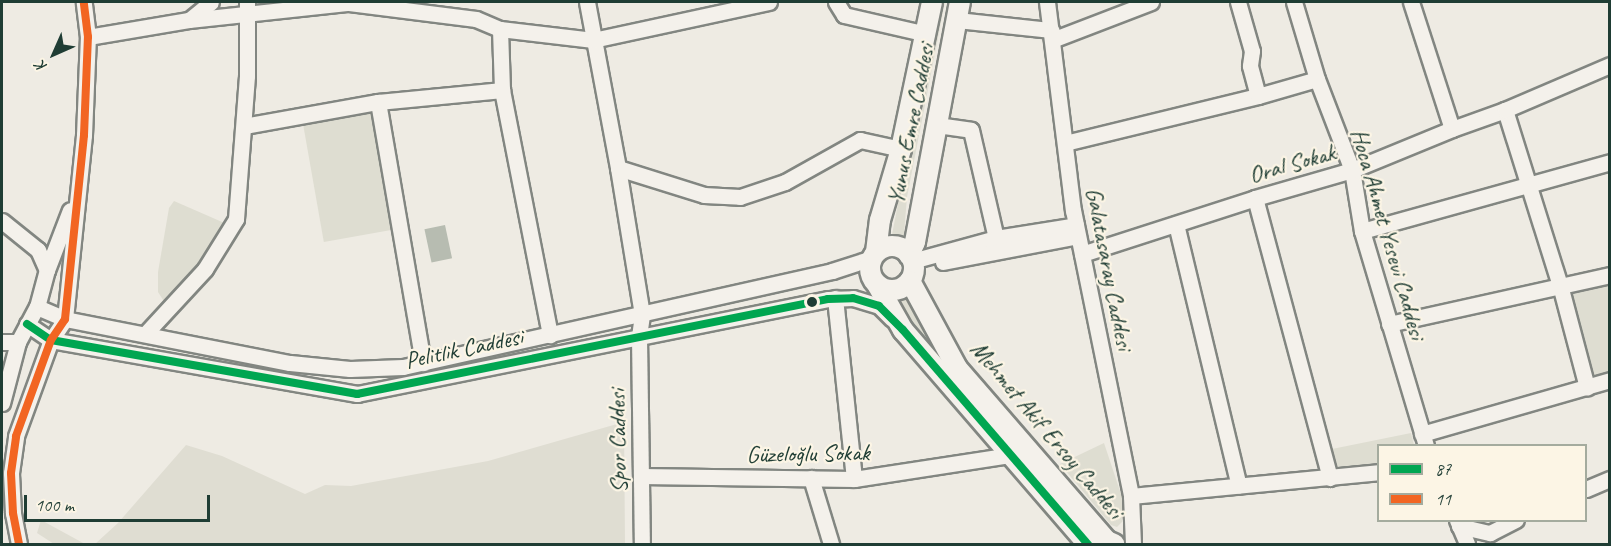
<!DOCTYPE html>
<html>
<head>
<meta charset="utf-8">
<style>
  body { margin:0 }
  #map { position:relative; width:1611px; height:546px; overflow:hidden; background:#eeebe3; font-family:Caveat,sans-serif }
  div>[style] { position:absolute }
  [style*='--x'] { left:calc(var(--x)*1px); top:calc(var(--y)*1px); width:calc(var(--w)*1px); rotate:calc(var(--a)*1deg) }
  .built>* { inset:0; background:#dfddd2 }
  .green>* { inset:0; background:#deddd1; transform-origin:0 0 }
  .water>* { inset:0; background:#b7bcb1; transform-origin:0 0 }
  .roads { filter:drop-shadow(2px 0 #828681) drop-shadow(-2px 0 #828681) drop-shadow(0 2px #828681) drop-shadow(0 -2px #828681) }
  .minor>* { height:15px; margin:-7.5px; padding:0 7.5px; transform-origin:7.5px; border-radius:7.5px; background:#f4f1eb }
  .major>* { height:20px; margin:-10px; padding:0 10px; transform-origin:10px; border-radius:10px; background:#f4f1eb }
  .major>.ring { margin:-10px; padding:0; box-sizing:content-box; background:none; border:20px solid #f4f1eb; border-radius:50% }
  .bus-1>* { height:8px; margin:-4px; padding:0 4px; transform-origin:4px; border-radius:4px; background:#00a651 }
  .bus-2>* { height:8px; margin:-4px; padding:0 4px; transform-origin:4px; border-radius:4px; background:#f26522 }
  .dots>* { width:16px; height:16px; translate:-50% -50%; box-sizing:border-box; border:3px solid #fcf5e5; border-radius:50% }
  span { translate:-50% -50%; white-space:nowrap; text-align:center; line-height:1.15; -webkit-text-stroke:4.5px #fcf5e5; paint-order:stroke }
  .street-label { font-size:24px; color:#1f3d34 }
  .frame { position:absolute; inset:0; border:3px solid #1f3d34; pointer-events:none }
  .legend { position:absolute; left:1377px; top:444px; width:210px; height:78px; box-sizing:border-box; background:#fcf5e5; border:2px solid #a4ab9e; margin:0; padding:8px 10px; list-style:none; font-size:18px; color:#1f3d34 }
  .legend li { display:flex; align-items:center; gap:12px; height:30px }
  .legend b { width:30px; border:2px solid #a4ab9e }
  .north { position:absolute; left:24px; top:24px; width:60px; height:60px; -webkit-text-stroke:4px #fcf5e5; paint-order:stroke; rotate:225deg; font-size:16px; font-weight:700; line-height:24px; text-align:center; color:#1f3d34 }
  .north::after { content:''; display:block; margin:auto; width:21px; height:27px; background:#1f3d34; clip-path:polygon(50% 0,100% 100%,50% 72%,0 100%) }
  .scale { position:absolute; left:24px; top:495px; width:186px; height:27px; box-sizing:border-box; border:3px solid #1f3d34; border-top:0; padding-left:8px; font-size:18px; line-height:21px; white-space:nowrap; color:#1f3d34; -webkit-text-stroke:4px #fcf5e5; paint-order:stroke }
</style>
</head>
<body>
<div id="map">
  <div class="built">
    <i style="clip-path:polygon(624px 422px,625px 544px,95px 544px,118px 523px,186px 445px,222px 456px,305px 494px,325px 485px,351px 486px,488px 461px)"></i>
    <i style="clip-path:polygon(41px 520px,85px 544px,54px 544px,37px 533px)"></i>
  </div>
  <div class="green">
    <i style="clip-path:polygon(937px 2px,945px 2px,907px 197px,903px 246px,890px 245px)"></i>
    <i style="left:375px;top:106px;width:125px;height:74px;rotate:80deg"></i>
    <i style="clip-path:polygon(174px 201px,229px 225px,203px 267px,167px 306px,158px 292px,158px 272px,169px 208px)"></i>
    <i style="clip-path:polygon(1609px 277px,1609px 376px,1590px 383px,1564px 287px)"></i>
    <i style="clip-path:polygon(904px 287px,912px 310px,941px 354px,1098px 539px,936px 359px,890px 297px)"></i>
    <i style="clip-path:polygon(1411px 433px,1414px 445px,1378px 446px,1378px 466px,1339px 471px,1332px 449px)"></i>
    <i style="clip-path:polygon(1104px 443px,1124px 503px,1122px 522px,1117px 527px,1111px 525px,1060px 464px)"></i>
  </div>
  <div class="water">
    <i style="left:445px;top:225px;width:34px;height:21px;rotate:78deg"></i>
  </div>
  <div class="roads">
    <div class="minor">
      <i style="--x:587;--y:2;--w:169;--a:79.4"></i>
      <i style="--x:618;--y:168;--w:149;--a:80.7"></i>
      <i style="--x:642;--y:315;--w:22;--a:98"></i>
      <i style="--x:639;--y:337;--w:207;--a:89.2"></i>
      <i style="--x:836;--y:2;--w:15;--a:58"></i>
      <i style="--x:844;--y:15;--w:85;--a:12.9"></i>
      <i style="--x:1047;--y:2;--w:210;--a:82.9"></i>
      <i style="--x:1073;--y:210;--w:292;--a:78.5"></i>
      <i style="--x:1131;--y:496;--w:48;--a:87.6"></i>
      <i style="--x:1238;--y:2;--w:51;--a:74.1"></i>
      <i style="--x:1252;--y:51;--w:15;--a:98"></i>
      <i style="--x:1250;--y:66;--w:31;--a:75"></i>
      <i style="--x:1294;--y:2;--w:80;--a:73.4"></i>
      <i style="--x:1317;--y:79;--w:97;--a:69"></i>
      <i style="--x:1352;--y:170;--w:62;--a:80.7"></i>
      <i style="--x:1362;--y:231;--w:224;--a:73.4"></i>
      <i style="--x:1411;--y:2;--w:133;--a:72.1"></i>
      <i style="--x:189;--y:20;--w:28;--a:-39"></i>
      <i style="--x:957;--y:20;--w:95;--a:6.1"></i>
      <i style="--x:500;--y:29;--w:61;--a:88.1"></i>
      <i style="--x:502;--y:90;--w:250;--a:78.9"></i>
      <i style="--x:88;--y:37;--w:102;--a:-9.6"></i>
      <i style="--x:189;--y:20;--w:161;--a:-6.1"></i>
      <i style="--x:349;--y:3;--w:128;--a:7.2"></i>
      <i style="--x:476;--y:19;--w:26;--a:23"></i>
      <i style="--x:500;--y:29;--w:94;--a:6.7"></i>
      <i style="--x:593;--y:40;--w:180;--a:-12.2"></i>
      <i style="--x:1052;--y:40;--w:106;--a:-21"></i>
      <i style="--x:378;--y:102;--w:265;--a:80.2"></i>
      <i style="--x:1505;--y:110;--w:183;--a:72.6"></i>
      <i style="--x:1560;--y:285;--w:106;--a:75.2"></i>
      <i style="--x:937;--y:125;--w:34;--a:8"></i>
      <i style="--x:971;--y:130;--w:111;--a:77"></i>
      <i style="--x:244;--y:126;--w:136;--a:-10.2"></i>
      <i style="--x:378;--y:102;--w:125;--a:-5.5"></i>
      <i style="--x:1065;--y:143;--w:199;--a:-13.7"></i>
      <i style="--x:1258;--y:96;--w:61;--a:-16.1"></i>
      <i style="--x:618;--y:168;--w:90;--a:17.4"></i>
      <i style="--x:704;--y:195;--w:36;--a:3"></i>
      <i style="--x:740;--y:197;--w:47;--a:-18.4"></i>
      <i style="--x:785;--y:182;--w:86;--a:-29.2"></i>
      <i style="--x:860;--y:140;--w:42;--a:12.4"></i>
      <i style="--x:1255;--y:198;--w:290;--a:75"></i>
      <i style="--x:2;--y:221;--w:46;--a:38.9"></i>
      <i style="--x:38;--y:250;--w:22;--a:66"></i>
      <i style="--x:1176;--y:224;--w:269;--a:76.5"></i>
      <i style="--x:1362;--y:231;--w:257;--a:-15.5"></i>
      <i style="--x:1082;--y:254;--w:182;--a:-17.9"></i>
      <i style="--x:1255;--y:198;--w:101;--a:-16.1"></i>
      <i style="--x:1352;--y:170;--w:108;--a:-22.3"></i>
      <i style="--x:1452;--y:129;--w:56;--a:-19.7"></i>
      <i style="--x:1505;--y:110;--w:114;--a:-23.2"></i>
      <i style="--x:912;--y:261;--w:87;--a:-15.3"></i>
      <i style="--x:996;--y:238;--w:81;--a:-9.2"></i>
      <i style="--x:943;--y:262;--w:137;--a:-10.9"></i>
      <i style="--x:835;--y:298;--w:182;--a:84"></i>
      <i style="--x:37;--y:307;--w:30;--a:23"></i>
      <i style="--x:65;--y:319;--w:229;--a:11.1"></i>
      <i style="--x:290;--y:363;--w:60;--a:5.7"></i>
      <i style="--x:350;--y:369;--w:53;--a:-2.2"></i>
      <i style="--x:403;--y:367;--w:440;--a:-12.6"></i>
      <i style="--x:832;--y:271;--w:42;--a:-18"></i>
      <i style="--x:27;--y:324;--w:29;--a:34"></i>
      <i style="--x:51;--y:340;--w:311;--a:10"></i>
      <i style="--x:357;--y:394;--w:480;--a:-11.4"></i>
      <i style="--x:828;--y:299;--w:25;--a:-2"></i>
      <i style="--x:853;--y:298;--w:27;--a:17"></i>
      <i style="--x:879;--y:306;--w:18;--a:45"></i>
      <i style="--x:1389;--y:324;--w:226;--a:-12.5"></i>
      <i style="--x:146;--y:333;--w:87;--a:-47.3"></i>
      <i style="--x:205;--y:269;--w:59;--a:-58.2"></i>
      <i style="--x:236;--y:219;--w:143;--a:-85.6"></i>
      <i style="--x:247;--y:76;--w:74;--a:-90"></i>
      <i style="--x:2;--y:342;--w:16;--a:0"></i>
      <i style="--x:2;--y:403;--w:63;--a:-75.3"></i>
      <i style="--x:18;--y:342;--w:40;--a:-62"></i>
      <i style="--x:37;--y:307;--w:38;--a:-75"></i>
      <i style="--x:47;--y:270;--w:64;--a:-69"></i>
      <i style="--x:1422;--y:434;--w:196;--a:-16"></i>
      <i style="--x:641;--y:476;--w:213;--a:0.8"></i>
      <i style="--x:854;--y:479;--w:159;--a:-8.7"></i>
      <i style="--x:811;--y:478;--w:69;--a:73.1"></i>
      <i style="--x:1586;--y:489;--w:26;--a:-23"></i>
      <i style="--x:1131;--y:496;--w:248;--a:-5.5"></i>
      <i style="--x:1457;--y:520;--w:26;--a:67"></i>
      <i style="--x:1459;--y:526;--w:32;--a:13"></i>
      <i style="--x:1490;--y:533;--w:29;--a:-27"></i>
      <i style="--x:19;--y:544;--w:32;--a:-101"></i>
      <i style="--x:13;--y:513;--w:40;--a:-92.9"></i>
      <i style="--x:11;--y:473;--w:37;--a:-82"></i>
      <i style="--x:16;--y:436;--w:102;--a:-70"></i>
      <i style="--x:51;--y:340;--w:25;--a:-56"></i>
      <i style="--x:65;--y:319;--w:185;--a:-84.1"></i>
      <i style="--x:84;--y:135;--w:98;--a:-87.7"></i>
      <i style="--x:88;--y:37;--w:35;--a:-97"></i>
    </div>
    <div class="major">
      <i class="ring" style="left:870px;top:246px;width:24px;height:24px"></i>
      <i style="--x:876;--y:252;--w:32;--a:-83"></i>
      <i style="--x:880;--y:220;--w:74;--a:-73.5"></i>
      <i style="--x:901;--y:149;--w:150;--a:-78.1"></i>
      <i style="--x:909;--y:255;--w:14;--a:-65"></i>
      <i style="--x:915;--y:242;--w:244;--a:-79.4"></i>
      <i style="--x:910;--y:281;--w:99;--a:61.6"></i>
      <i style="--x:957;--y:368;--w:229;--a:49.1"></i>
      <i style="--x:1107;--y:541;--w:8;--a:23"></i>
      <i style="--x:878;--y:286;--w:51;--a:60.4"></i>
      <i style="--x:903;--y:330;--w:283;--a:49.2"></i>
    </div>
  </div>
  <div class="bus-1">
    <i style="--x:27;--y:324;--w:29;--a:34"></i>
    <i style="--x:51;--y:340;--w:311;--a:10"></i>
    <i style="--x:357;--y:394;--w:480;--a:-11.4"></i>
    <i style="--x:828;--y:299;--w:25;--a:-2"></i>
    <i style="--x:853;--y:298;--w:27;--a:17"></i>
    <i style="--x:879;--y:306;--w:34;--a:45"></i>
    <i style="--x:903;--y:330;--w:283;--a:49.2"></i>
  </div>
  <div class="bus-2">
    <i style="--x:19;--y:544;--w:32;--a:-101"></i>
    <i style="--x:13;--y:513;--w:40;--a:-92.9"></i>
    <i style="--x:11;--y:473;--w:37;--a:-82"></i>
    <i style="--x:16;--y:436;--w:102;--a:-70"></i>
    <i style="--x:51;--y:340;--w:25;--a:-56"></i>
    <i style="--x:65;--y:319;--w:185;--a:-84.1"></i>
    <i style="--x:84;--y:135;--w:98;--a:-87.7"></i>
    <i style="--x:88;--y:37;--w:35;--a:-97"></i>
  </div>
  <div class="dots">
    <i style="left:812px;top:302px;background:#1f3d34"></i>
  </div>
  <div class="street-label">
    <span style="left:911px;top:124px;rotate:-79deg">Yunus Emre Caddesi</span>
    <span style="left:1292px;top:164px;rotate:-16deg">Oral Sokak</span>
    <span style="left:1388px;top:234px;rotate:74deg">Hoca Ahmet Yesevi Caddesi</span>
    <span style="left:1109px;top:269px;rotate:79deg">Galatasaray Caddesi</span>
    <span style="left:464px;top:349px;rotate:-12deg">Pelitlik Caddesi</span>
    <span style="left:1047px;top:430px;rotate:50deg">Mehmet Akif Ersoy Caddesi</span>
    <span style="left:618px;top:441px;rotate:-91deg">Spor Caddesi</span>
    <span style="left:808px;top:454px;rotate:-1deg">Güzeloğlu Sokak</span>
  </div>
  <div class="frame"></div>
  <ul class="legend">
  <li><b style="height:8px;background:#00a651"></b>87</li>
  <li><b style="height:8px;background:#f26522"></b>11</li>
  </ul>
  <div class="north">K</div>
  <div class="scale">100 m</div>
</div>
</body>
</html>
